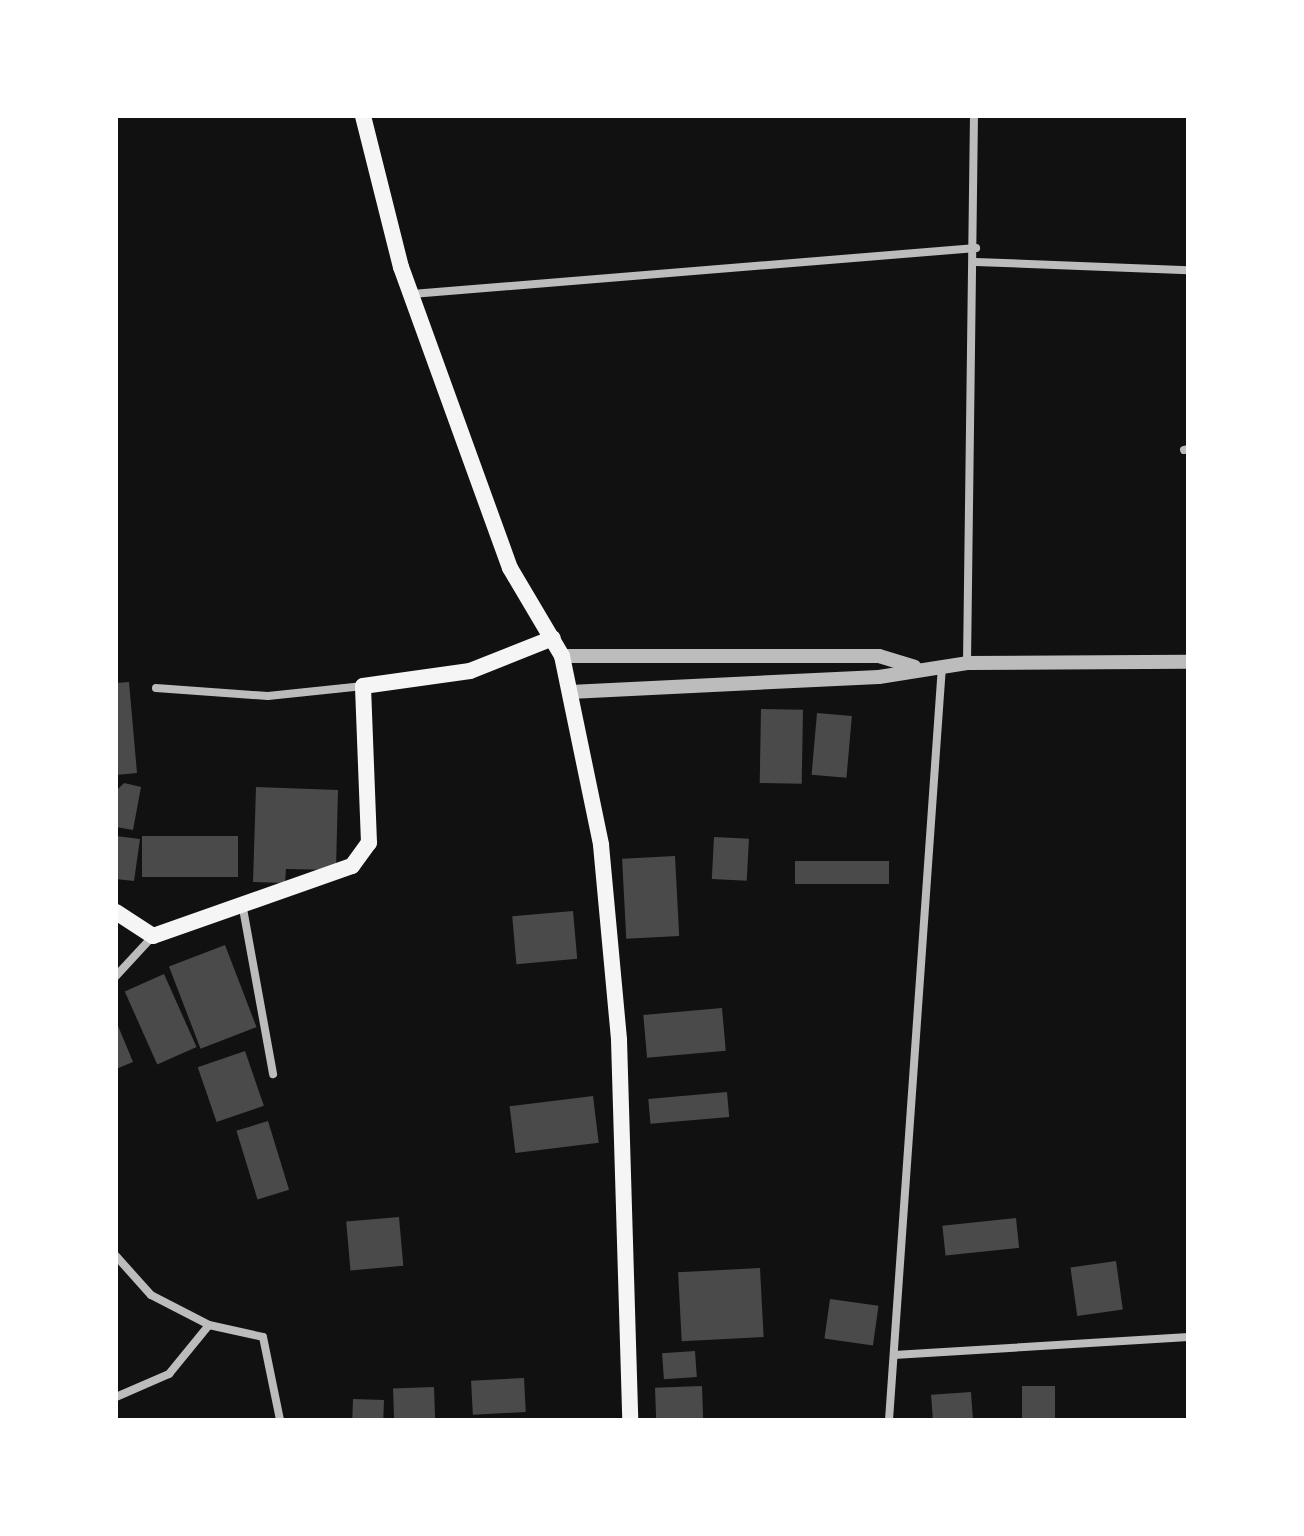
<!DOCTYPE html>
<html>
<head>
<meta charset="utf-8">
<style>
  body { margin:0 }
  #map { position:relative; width:1304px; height:1536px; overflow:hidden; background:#111; font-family:"PT Sans Narrow",sans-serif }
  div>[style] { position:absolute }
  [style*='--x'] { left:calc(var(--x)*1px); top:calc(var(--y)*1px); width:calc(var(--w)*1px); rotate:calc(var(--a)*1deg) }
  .building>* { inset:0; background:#4a4a4a; transform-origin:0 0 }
  .minor>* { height:8px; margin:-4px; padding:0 4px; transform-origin:4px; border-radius:4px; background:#bcbcbc }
  .tertiary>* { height:14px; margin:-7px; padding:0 7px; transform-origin:7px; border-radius:7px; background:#bcbcbc }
  .secondary>* { height:16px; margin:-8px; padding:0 8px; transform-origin:8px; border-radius:8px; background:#f5f5f5 }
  span { translate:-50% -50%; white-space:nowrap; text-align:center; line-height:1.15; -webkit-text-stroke:8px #fff; paint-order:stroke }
  .frame { position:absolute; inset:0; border:118px solid #fff; pointer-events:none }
</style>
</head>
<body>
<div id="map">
  <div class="building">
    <i style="clip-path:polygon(129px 682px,137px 773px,116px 775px,116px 683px)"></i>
    <i style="left:761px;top:709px;width:42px;height:74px;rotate:1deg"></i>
    <i style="left:817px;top:713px;width:35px;height:62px;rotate:5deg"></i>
    <i style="clip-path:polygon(124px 783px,141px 787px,133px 830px,116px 827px,116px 791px)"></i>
    <i style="clip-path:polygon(256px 787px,338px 790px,336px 870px,286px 869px,285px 883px,253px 882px)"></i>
    <i style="clip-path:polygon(116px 836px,140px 839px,134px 881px,116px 879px)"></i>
    <i style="left:142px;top:836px;width:96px;height:41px"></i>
    <i style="left:714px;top:837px;width:35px;height:42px;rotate:3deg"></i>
    <i style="left:675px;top:856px;width:80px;height:53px;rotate:87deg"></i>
    <i style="left:889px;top:861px;width:23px;height:94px;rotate:90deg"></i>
    <i style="left:573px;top:911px;width:48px;height:61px;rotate:85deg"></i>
    <i style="left:225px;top:945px;width:88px;height:60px;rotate:69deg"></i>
    <i style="left:164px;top:974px;width:80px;height:43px;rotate:66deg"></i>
    <i style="left:722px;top:1008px;width:43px;height:79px;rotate:85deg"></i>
    <i style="clip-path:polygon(116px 1021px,133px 1062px,116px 1069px)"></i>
    <i style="left:245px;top:1051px;width:58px;height:50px;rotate:71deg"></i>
    <i style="left:727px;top:1092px;width:25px;height:79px;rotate:85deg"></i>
    <i style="left:593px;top:1096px;width:47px;height:84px;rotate:83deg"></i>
    <i style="left:268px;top:1121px;width:72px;height:33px;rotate:73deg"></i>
    <i style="left:399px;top:1217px;width:49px;height:53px;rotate:85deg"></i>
    <i style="left:1016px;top:1218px;width:30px;height:74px;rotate:84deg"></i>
    <i style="left:1116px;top:1261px;width:49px;height:46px;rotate:82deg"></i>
    <i style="left:760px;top:1268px;width:69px;height:82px;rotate:87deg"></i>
    <i style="left:830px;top:1299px;width:49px;height:40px;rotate:8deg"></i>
    <i style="left:695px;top:1351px;width:26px;height:33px;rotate:86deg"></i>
    <i style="left:524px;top:1378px;width:34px;height:53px;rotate:87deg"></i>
    <i style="left:702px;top:1386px;width:34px;height:47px;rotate:88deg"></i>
    <i style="left:1022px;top:1386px;width:33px;height:34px"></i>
    <i style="left:434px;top:1387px;width:33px;height:41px;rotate:88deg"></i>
    <i style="left:971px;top:1392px;width:28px;height:40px;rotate:86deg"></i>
    <i style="left:353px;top:1399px;width:31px;height:21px;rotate:2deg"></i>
  </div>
  <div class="minor">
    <i style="--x:976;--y:262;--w:212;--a:2.2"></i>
    <i style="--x:412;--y:294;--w:566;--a:-4.66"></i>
    <i style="--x:1184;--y:450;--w:4;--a:-14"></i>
    <i style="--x:967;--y:663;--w:547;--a:-89.27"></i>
    <i style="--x:156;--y:688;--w:112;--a:4.1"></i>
    <i style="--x:268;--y:696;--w:96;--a:-6"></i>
    <i style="--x:242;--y:903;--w:174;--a:79.7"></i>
    <i style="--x:116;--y:976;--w:54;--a:-47.2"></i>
    <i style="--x:116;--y:1256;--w:52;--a:48.1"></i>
    <i style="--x:151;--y:1295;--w:65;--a:27.3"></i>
    <i style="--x:209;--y:1325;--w:55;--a:12.5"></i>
    <i style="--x:263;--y:1337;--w:85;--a:78.4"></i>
    <i style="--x:894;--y:1355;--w:295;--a:-3.5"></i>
    <i style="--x:116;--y:1397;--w:58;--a:-23.5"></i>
    <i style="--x:169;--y:1374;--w:63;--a:-50.8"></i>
    <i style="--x:889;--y:1420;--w:757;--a:-85.98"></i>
  </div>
  <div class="tertiary">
    <i style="--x:562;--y:656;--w:317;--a:0"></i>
    <i style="--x:879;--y:656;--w:37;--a:17"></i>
    <i style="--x:570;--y:692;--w:309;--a:-2.8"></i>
    <i style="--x:879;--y:677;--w:89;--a:-9"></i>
    <i style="--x:967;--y:663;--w:221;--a:-0.3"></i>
  </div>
  <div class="secondary">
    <i style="--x:363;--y:116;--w:156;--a:75.9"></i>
    <i style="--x:401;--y:267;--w:320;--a:70.1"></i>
    <i style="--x:510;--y:568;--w:102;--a:59.4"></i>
    <i style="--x:562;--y:656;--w:193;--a:78.3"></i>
    <i style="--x:601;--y:845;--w:196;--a:84.7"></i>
    <i style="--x:619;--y:1040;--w:380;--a:88.3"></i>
    <i style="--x:116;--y:912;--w:44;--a:33"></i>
    <i style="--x:153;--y:936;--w:211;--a:-19.4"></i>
    <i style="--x:352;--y:866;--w:29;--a:-54"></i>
    <i style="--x:369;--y:843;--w:157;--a:-92.2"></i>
    <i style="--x:363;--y:686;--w:108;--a:-8"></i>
    <i style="--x:470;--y:671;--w:89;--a:-21.7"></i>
  </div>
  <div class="frame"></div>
</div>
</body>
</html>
